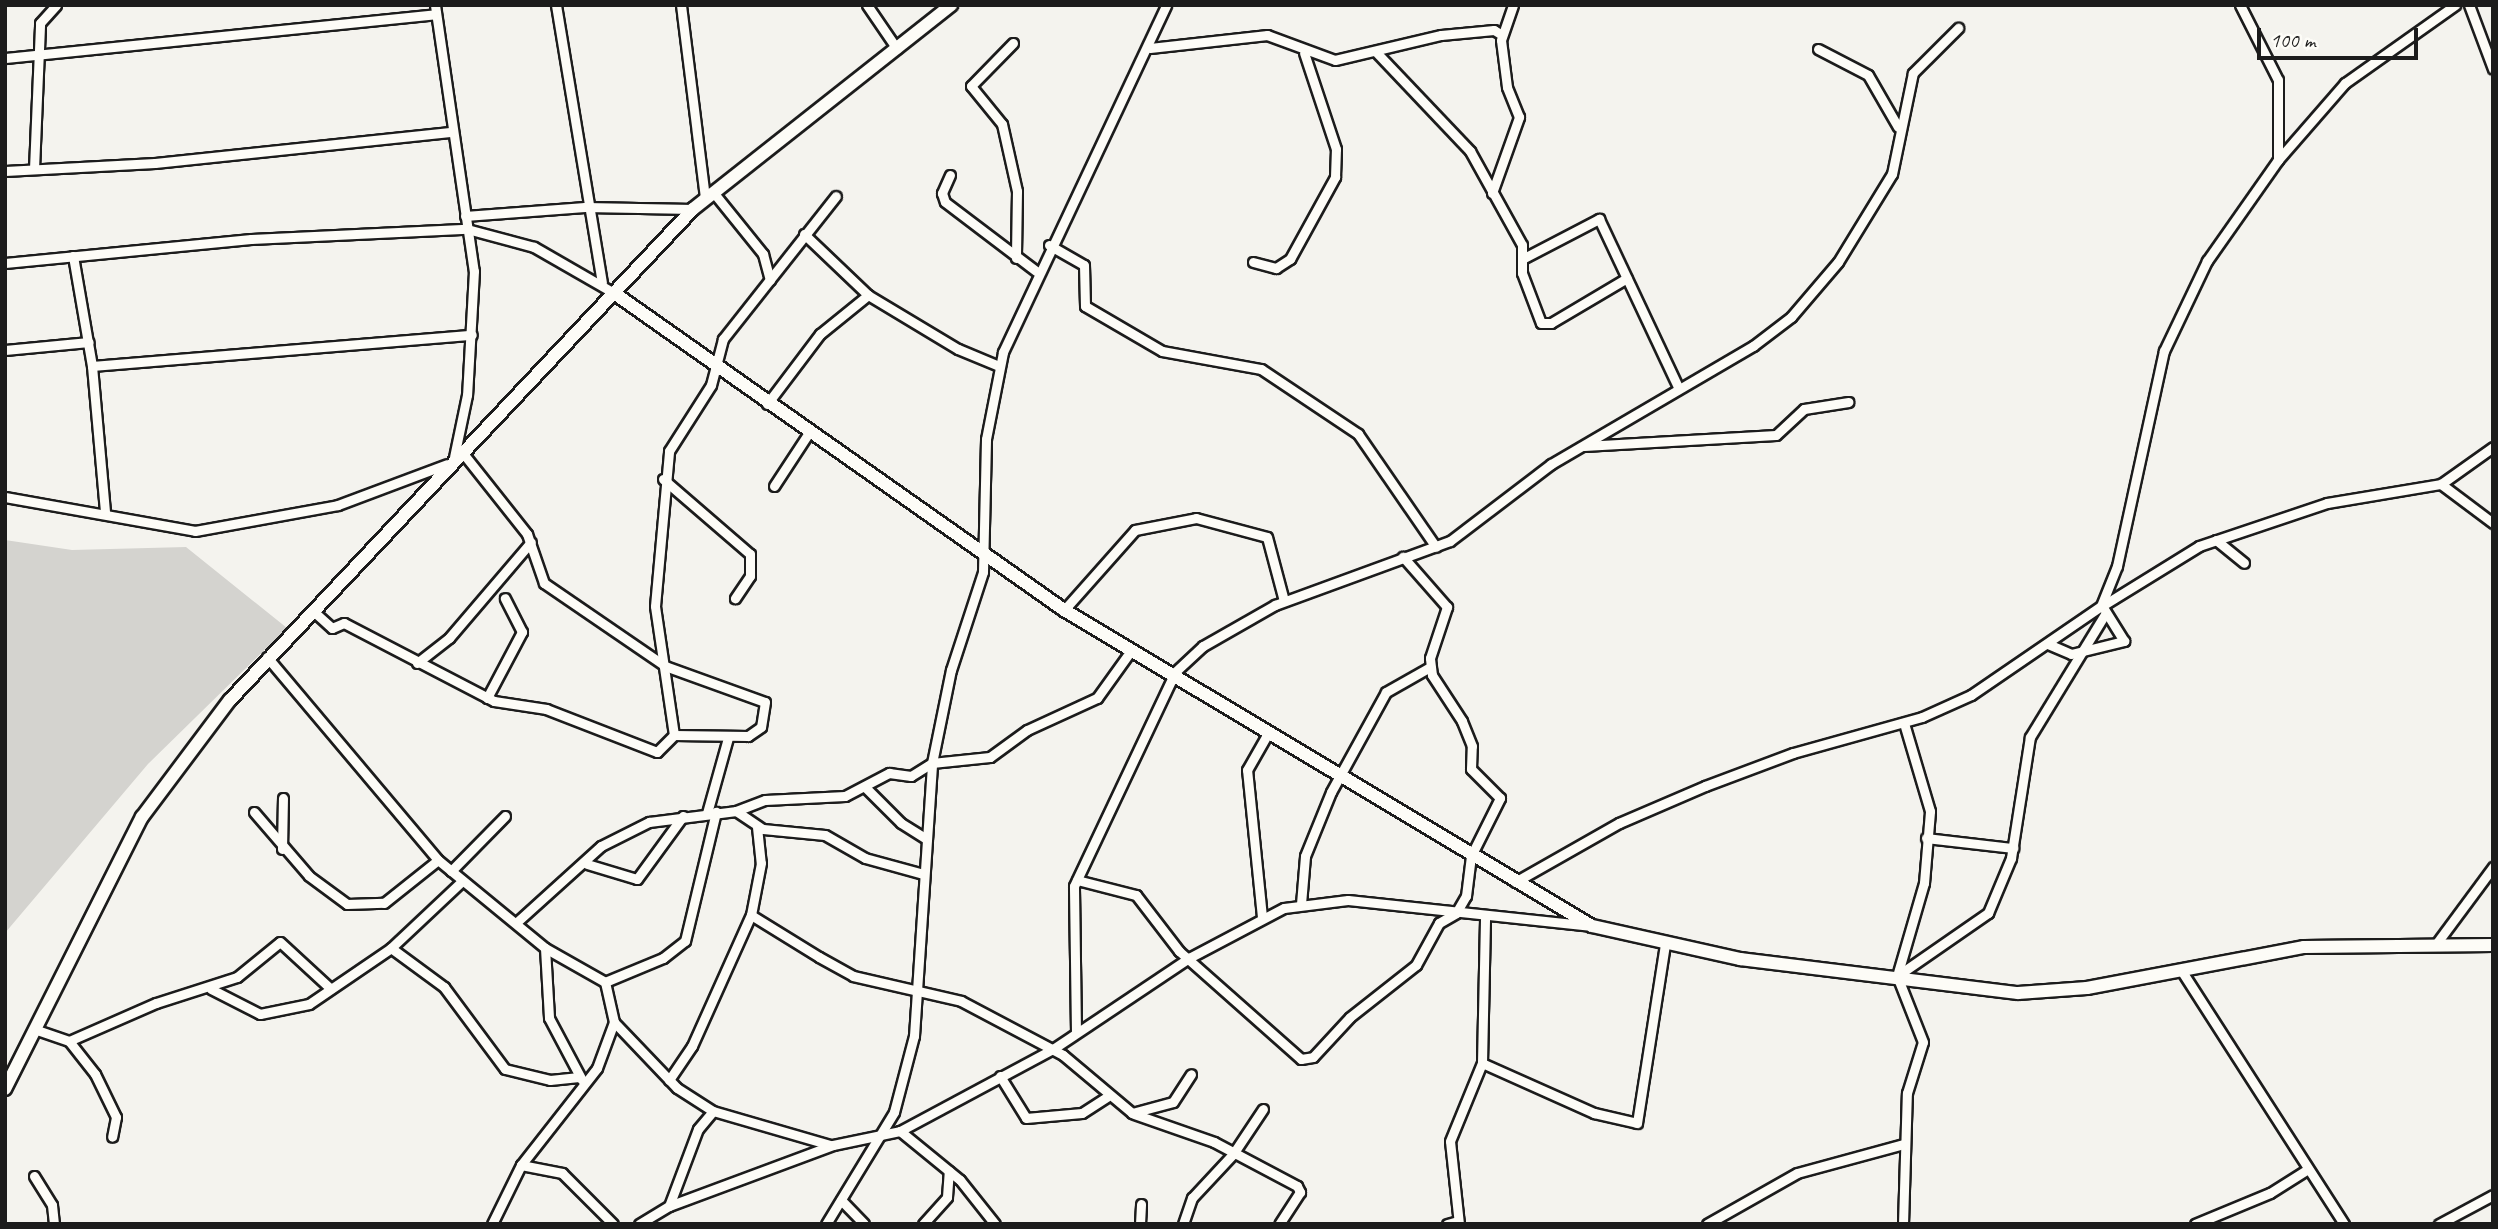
<!DOCTYPE html>
<html>
<head>
<meta charset="utf-8">
<style>
  body { margin:0 }
  #map { position:relative; width:2498px; height:1229px; overflow:hidden; background:#f4f3ee; font-family:Caveat,sans-serif }
  div>[style] { position:absolute }
  [style*='--x'] { left:calc(var(--x)*1px); top:calc(var(--y)*1px); width:calc(var(--w)*1px); rotate:calc(var(--a)*1deg) }
  .green>* { inset:0; background:#d4d3cf }
  .roads { filter:drop-shadow(2px 0 #1c1c1c) drop-shadow(-2px 0 #1c1c1c) drop-shadow(0 2px #1c1c1c) drop-shadow(0 -2px #1c1c1c) }
  .street>* { height:9px; margin:-4.5px; padding:0 4.5px; transform-origin:4.5px; border-radius:4.5px; background:#fdfcf7 }
  .secondary>* { height:12px; margin:-6px; padding:0 6px; transform-origin:6px; border-radius:6px; background:#fdfcf7 }
  span { translate:-50% -50%; white-space:nowrap; text-align:center; line-height:1.15; -webkit-text-stroke:5px #fdfcf7; paint-order:stroke }
  .frame { position:absolute; inset:0; border:7px solid #1c1c1c; pointer-events:none }
  .scale { position:absolute; left:2257px; top:28px; width:161px; height:32px; box-sizing:border-box; border:4px solid #1c1c1c; border-top:0; padding-left:9px; font-size:21px; line-height:24px; white-space:nowrap; color:#1c1c1c; -webkit-text-stroke:5px #fdfcf7; paint-order:stroke }
</style>
</head>
<body>
<div id="map">
  <div class="green">
    <i style="clip-path:polygon(5px 540px,72px 550px,186px 547px,287px 628px,148px 764px,5px 933px)"></i>
  </div>
  <div class="roads">
    <div class="street">
      <i style="--x:435;--y:5;--w:269;--a:81.7"></i>
      <i style="--x:474;--y:271;--w:124;--a:93.2"></i>
      <i style="--x:467;--y:395;--w:63;--a:101.8"></i>
      <i style="--x:556;--y:5;--w:281;--a:80.6"></i>
      <i style="--x:681;--y:5;--w:194;--a:82.9"></i>
      <i style="--x:867;--y:5;--w:53;--a:55.7"></i>
      <i style="--x:2240;--y:5;--w:84;--a:63.1"></i>
      <i style="--x:2278;--y:80;--w:80;--a:90"></i>
      <i style="--x:2469;--y:5;--w:68;--a:69.4"></i>
      <i style="--x:1013;--y:43;--w:60;--a:134.3"></i>
      <i style="--x:971;--y:86;--w:49;--a:50.8"></i>
      <i style="--x:1002;--y:124;--w:69;--a:77.4"></i>
      <i style="--x:1017;--y:191;--w:67;--a:90.9"></i>
      <i style="--x:1150;--y:48;--w:118;--a:-6.3"></i>
      <i style="--x:1267;--y:35;--w:72;--a:20.2"></i>
      <i style="--x:1335;--y:60;--w:109;--a:-13.3"></i>
      <i style="--x:1441;--y:35;--w:53;--a:-5.4"></i>
      <i style="--x:1494;--y:30;--w:9;--a:32"></i>
      <i style="--x:1818;--y:49;--w:56;--a:27.5"></i>
      <i style="--x:1868;--y:75;--w:60;--a:60"></i>
      <i style="--x:1377;--y:53;--w:135;--a:46.5"></i>
      <i style="--x:1470;--y:151;--w:107;--a:61"></i>
      <i style="--x:1522;--y:245;--w:28;--a:90"></i>
      <i style="--x:1522;--y:273;--w:53;--a:69.2"></i>
      <i style="--x:1541;--y:323;--w:10;--a:0"></i>
      <i style="--x:1551;--y:323;--w:88;--a:-30.6"></i>
      <i style="--x:5;--y:58;--w:433;--a:-5.8"></i>
      <i style="--x:34;--y:169;--w:146;--a:-87.6"></i>
      <i style="--x:40;--y:23;--w:24;--a:-48"></i>
      <i style="--x:5;--y:171;--w:150;--a:-3.1"></i>
      <i style="--x:155;--y:163;--w:299;--a:-6"></i>
      <i style="--x:950;--y:175;--w:20;--a:114"></i>
      <i style="--x:942;--y:193;--w:9;--a:72"></i>
      <i style="--x:945;--y:202;--w:114;--a:37.2"></i>
      <i style="--x:713;--y:192;--w:80;--a:51.1"></i>
      <i style="--x:763;--y:254;--w:27;--a:75"></i>
      <i style="--x:1492;--y:193;--w:81;--a:-70.4"></i>
      <i style="--x:1519;--y:117;--w:32;--a:-112"></i>
      <i style="--x:1507;--y:87;--w:47;--a:-97.3"></i>
      <i style="--x:1501;--y:40;--w:37;--a:-71"></i>
      <i style="--x:465;--y:216;--w:120;--a:-4.3"></i>
      <i style="--x:585;--y:207;--w:108;--a:1.1"></i>
      <i style="--x:804;--y:234;--w:88;--a:43.6"></i>
      <i style="--x:868;--y:295;--w:105;--a:31"></i>
      <i style="--x:958;--y:349;--w:44;--a:22.5"></i>
      <i style="--x:1049;--y:245;--w:40;--a:29.7"></i>
      <i style="--x:1084;--y:265;--w:41;--a:88.6"></i>
      <i style="--x:1085;--y:306;--w:89;--a:30.3"></i>
      <i style="--x:1162;--y:351;--w:101;--a:10.3"></i>
      <i style="--x:1261;--y:369;--w:117;--a:33.8"></i>
      <i style="--x:1358;--y:434;--w:137;--a:55.4"></i>
      <i style="--x:73;--y:256;--w:112;--a:80.2"></i>
      <i style="--x:92;--y:366;--w:147;--a:84.9"></i>
      <i style="--x:1524;--y:258;--w:85;--a:-27.5"></i>
      <i style="--x:1599;--y:219;--w:186;--a:64.8"></i>
      <i style="--x:1253;--y:262;--w:24;--a:15"></i>
      <i style="--x:1276;--y:268;--w:17;--a:-33"></i>
      <i style="--x:1290;--y:259;--w:94;--a:-61.2"></i>
      <i style="--x:1335;--y:177;--w:28;--a:-88"></i>
      <i style="--x:1336;--y:149;--w:101;--a:-108.4"></i>
      <i style="--x:5;--y:263;--w:247;--a:-5.6"></i>
      <i style="--x:251;--y:239;--w:216;--a:-2.7"></i>
      <i style="--x:467;--y:229;--w:69;--a:15"></i>
      <i style="--x:534;--y:247;--w:92;--a:29.9"></i>
      <i style="--x:5;--y:350;--w:84;--a:-5.4"></i>
      <i style="--x:92;--y:366;--w:381;--a:-4.7"></i>
      <i style="--x:767;--y:404;--w:88;--a:-52.9"></i>
      <i style="--x:820;--y:334;--w:62;--a:-39.1"></i>
      <i style="--x:1584;--y:446;--w:192;--a:-3.3"></i>
      <i style="--x:1776;--y:435;--w:38;--a:-43"></i>
      <i style="--x:1804;--y:409;--w:45;--a:-9"></i>
      <i style="--x:462;--y:452;--w:105;--a:51.6"></i>
      <i style="--x:527;--y:534;--w:52;--a:70.9"></i>
      <i style="--x:544;--y:583;--w:147;--a:34.4"></i>
      <i style="--x:665;--y:666;--w:106;--a:19.8"></i>
      <i style="--x:765;--y:702;--w:25;--a:99"></i>
      <i style="--x:761;--y:727;--w:16;--a:145"></i>
      <i style="--x:748;--y:736;--w:74;--a:-179.2"></i>
      <i style="--x:663;--y:479;--w:115;--a:40.8"></i>
      <i style="--x:750;--y:554;--w:22;--a:90"></i>
      <i style="--x:750;--y:576;--w:27;--a:124"></i>
      <i style="--x:2441;--y:484;--w:65;--a:36.9"></i>
      <i style="--x:774;--y:486;--w:62;--a:-56.8"></i>
      <i style="--x:5;--y:497;--w:193;--a:10.1"></i>
      <i style="--x:195;--y:531;--w:145;--a:-10.3"></i>
      <i style="--x:338;--y:505;--w:116;--a:-20.6"></i>
      <i style="--x:2216;--y:540;--w:36;--a:39"></i>
      <i style="--x:2102;--y:606;--w:114;--a:-31.7"></i>
      <i style="--x:2199;--y:546;--w:135;--a:-18.6"></i>
      <i style="--x:2327;--y:503;--w:116;--a:-9.5"></i>
      <i style="--x:2441;--y:484;--w:64;--a:-35.4"></i>
      <i style="--x:312;--y:610;--w:27;--a:42"></i>
      <i style="--x:332;--y:628;--w:13;--a:-23"></i>
      <i style="--x:344;--y:623;--w:169;--a:27.5"></i>
      <i style="--x:494;--y:701;--w:53;--a:8.7"></i>
      <i style="--x:546;--y:709;--w:119;--a:21.2"></i>
      <i style="--x:657;--y:752;--w:24;--a:-45"></i>
      <i style="--x:1064;--y:610;--w:107;--a:-48.4"></i>
      <i style="--x:1135;--y:530;--w:62;--a:-11.1"></i>
      <i style="--x:1196;--y:518;--w:73;--a:15"></i>
      <i style="--x:1267;--y:537;--w:66;--a:75.1"></i>
      <i style="--x:2048;--y:644;--w:25;--a:23"></i>
      <i style="--x:2071;--y:654;--w:55;--a:-13.8"></i>
      <i style="--x:2124;--y:641;--w:36;--a:-122"></i>
      <i style="--x:267;--y:657;--w:265;--a:49.9"></i>
      <i style="--x:438;--y:860;--w:139;--a:39.4"></i>
      <i style="--x:545;--y:948;--w:69;--a:29.5"></i>
      <i style="--x:605;--y:982;--w:41;--a:77.3"></i>
      <i style="--x:614;--y:1022;--w:91;--a:46.3"></i>
      <i style="--x:677;--y:1088;--w:43;--a:32.6"></i>
      <i style="--x:713;--y:1111;--w:122;--a:16.2"></i>
      <i style="--x:417;--y:663;--w:41;--a:-38"></i>
      <i style="--x:449;--y:638;--w:126;--a:-49.5"></i>
      <i style="--x:487;--y:698;--w:75;--a:-62.1"></i>
      <i style="--x:522;--y:632;--w:38;--a:-117"></i>
      <i style="--x:674;--y:735;--w:130;--a:-98.4"></i>
      <i style="--x:655;--y:606;--w:156;--a:-84.8"></i>
      <i style="--x:669;--y:451;--w:78;--a:-57.5"></i>
      <i style="--x:711;--y:385;--w:48;--a:-75.4"></i>
      <i style="--x:723;--y:339;--w:182;--a:-51.7"></i>
      <i style="--x:866;--y:788;--w:49;--a:45"></i>
      <i style="--x:901;--y:823;--w:28;--a:32"></i>
      <i style="--x:736;--y:811;--w:32;--a:34"></i>
      <i style="--x:763;--y:829;--w:62;--a:5.5"></i>
      <i style="--x:825;--y:835;--w:46;--a:29.9"></i>
      <i style="--x:865;--y:858;--w:60;--a:15.4"></i>
      <i style="--x:254;--y:812;--w:84;--a:49.3"></i>
      <i style="--x:309;--y:876;--w:47;--a:36.4"></i>
      <i style="--x:347;--y:904;--w:37;--a:-2"></i>
      <i style="--x:384;--y:903;--w:69;--a:-38.5"></i>
      <i style="--x:707;--y:813;--w:78;--a:-74.4"></i>
      <i style="--x:757;--y:827;--w:36;--a:84"></i>
      <i style="--x:761;--y:863;--w:53;--a:100.9"></i>
      <i style="--x:751;--y:915;--w:80;--a:31.7"></i>
      <i style="--x:819;--y:957;--w:39;--a:29"></i>
      <i style="--x:853;--y:976;--w:111;--a:13"></i>
      <i style="--x:961;--y:1001;--w:115;--a:27.9"></i>
      <i style="--x:1063;--y:1055;--w:90;--a:40"></i>
      <i style="--x:1132;--y:1113;--w:42;--a:-15"></i>
      <i style="--x:1173;--y:1102;--w:33;--a:-57"></i>
      <i style="--x:1926;--y:838;--w:88;--a:6.6"></i>
      <i style="--x:282;--y:849;--w:51;--a:-88.9"></i>
      <i style="--x:587;--y:864;--w:52;--a:16.7"></i>
      <i style="--x:637;--y:879;--w:78;--a:-53.9"></i>
      <i style="--x:451;--y:871;--w:77;--a:-45.5"></i>
      <i style="--x:1077;--y:880;--w:61;--a:14.3"></i>
      <i style="--x:1136;--y:895;--w:71;--a:52.5"></i>
      <i style="--x:1179;--y:951;--w:163;--a:41.5"></i>
      <i style="--x:1301;--y:1059;--w:12;--a:-9"></i>
      <i style="--x:1313;--y:1057;--w:54;--a:-47.2"></i>
      <i style="--x:1350;--y:1017;--w:84;--a:-38.2"></i>
      <i style="--x:1416;--y:965;--w:48;--a:-61.3"></i>
      <i style="--x:1439;--y:923;--w:20;--a:-30"></i>
      <i style="--x:1456;--y:913;--w:20;--a:-60"></i>
      <i style="--x:1466;--y:896;--w:40;--a:-82.9"></i>
      <i style="--x:1471;--y:856;--w:65;--a:-63.4"></i>
      <i style="--x:1500;--y:798;--w:41;--a:-135"></i>
      <i style="--x:1471;--y:769;--w:23;--a:-88"></i>
      <i style="--x:1472;--y:746;--w:27;--a:-112"></i>
      <i style="--x:1462;--y:721;--w:55;--a:-123.1"></i>
      <i style="--x:1432;--y:675;--w:17;--a:-97"></i>
      <i style="--x:1430;--y:658;--w:54;--a:-71.6"></i>
      <i style="--x:1447;--y:607;--w:67;--a:-131.3"></i>
      <i style="--x:1515;--y:882;--w:120;--a:-29.6"></i>
      <i style="--x:1619;--y:823;--w:94;--a:-23.3"></i>
      <i style="--x:1705;--y:786;--w:94;--a:-20.6"></i>
      <i style="--x:1793;--y:753;--w:134;--a:-15.6"></i>
      <i style="--x:1922;--y:717;--w:54;--a:-24.2"></i>
      <i style="--x:1971;--y:695;--w:158;--a:-34.4"></i>
      <i style="--x:2101;--y:606;--w:43;--a:-68.2"></i>
      <i style="--x:2117;--y:566;--w:220;--a:-77.7"></i>
      <i style="--x:2164;--y:351;--w:100;--a:-64.5"></i>
      <i style="--x:2207;--y:261;--w:123;--a:-54.9"></i>
      <i style="--x:2278;--y:160;--w:102;--a:-49"></i>
      <i style="--x:2345;--y:83;--w:135;--a:-35.3"></i>
      <i style="--x:1301;--y:904;--w:48;--a:-85.2"></i>
      <i style="--x:1305;--y:856;--w:69;--a:-67.9"></i>
      <i style="--x:1331;--y:792;--w:114;--a:-61.2"></i>
      <i style="--x:1386;--y:692;--w:51;--a:-29.6"></i>
      <i style="--x:1262;--y:917;--w:148;--a:-95.8"></i>
      <i style="--x:1247;--y:770;--w:40;--a:-60.3"></i>
      <i style="--x:518;--y:921;--w:112;--a:-42.1"></i>
      <i style="--x:601;--y:846;--w:54;--a:-26.6"></i>
      <i style="--x:649;--y:822;--w:88;--a:-7.2"></i>
      <i style="--x:736;--y:811;--w:31;--a:-21"></i>
      <i style="--x:765;--y:800;--w:80;--a:-2.9"></i>
      <i style="--x:845;--y:796;--w:50;--a:-27.6"></i>
      <i style="--x:889;--y:773;--w:22;--a:8"></i>
      <i style="--x:911;--y:776;--w:25;--a:-32"></i>
      <i style="--x:932;--y:763;--w:58;--a:-5.9"></i>
      <i style="--x:990;--y:757;--w:46;--a:-36.1"></i>
      <i style="--x:1027;--y:730;--w:77;--a:-24.6"></i>
      <i style="--x:1097;--y:698;--w:57;--a:-54.3"></i>
      <i style="--x:2436;--y:944;--w:96;--a:-53.5"></i>
      <i style="--x:391;--y:948;--w:66;--a:36.3"></i>
      <i style="--x:444;--y:987;--w:102;--a:53.4"></i>
      <i style="--x:505;--y:1069;--w:46;--a:13.7"></i>
      <i style="--x:550;--y:1080;--w:29;--a:-6"></i>
      <i style="--x:545;--y:948;--w:70;--a:86.7"></i>
      <i style="--x:549;--y:1018;--w:70;--a:62"></i>
      <i style="--x:2181;--y:970;--w:302;--a:57.3"></i>
      <i style="--x:1897;--y:976;--w:97;--a:-73.8"></i>
      <i style="--x:1924;--y:883;--w:72;--a:-85.2"></i>
      <i style="--x:1930;--y:811;--w:92;--a:-106.5"></i>
      <i style="--x:605;--y:982;--w:63;--a:-22.5"></i>
      <i style="--x:663;--y:958;--w:28;--a:-38"></i>
      <i style="--x:685;--y:941;--w:133;--a:-76.5"></i>
      <i style="--x:211;--y:989;--w:55;--a:27"></i>
      <i style="--x:260;--y:1014;--w:50;--a:-11.5"></i>
      <i style="--x:309;--y:1004;--w:99;--a:-34.3"></i>
      <i style="--x:391;--y:948;--w:98;--a:-43.3"></i>
      <i style="--x:34;--y:1029;--w:37;--a:19"></i>
      <i style="--x:69;--y:1041;--w:42;--a:51.8"></i>
      <i style="--x:95;--y:1074;--w:48;--a:64"></i>
      <i style="--x:116;--y:1117;--w:20;--a:101"></i>
      <i style="--x:1076;--y:1032;--w:146;--a:-90.8"></i>
      <i style="--x:1074;--y:886;--w:237;--a:-64.7"></i>
      <i style="--x:1175;--y:672;--w:38;--a:-43"></i>
      <i style="--x:1203;--y:646;--w:83;--a:-29.7"></i>
      <i style="--x:1275;--y:605;--w:186;--a:-20.1"></i>
      <i style="--x:1450;--y:541;--w:127;--a:-37.3"></i>
      <i style="--x:1551;--y:464;--w:234;--a:-30.3"></i>
      <i style="--x:1753;--y:346;--w:48;--a:-37.3"></i>
      <i style="--x:1791;--y:317;--w:72;--a:-49.5"></i>
      <i style="--x:1838;--y:262;--w:103;--a:-58.5"></i>
      <i style="--x:1892;--y:174;--w:103;--a:-78.3"></i>
      <i style="--x:1913;--y:73;--w:64;--a:-45"></i>
      <i style="--x:69;--y:1041;--w:95;--a:-23.6"></i>
      <i style="--x:156;--y:1003;--w:85;--a:-17.8"></i>
      <i style="--x:237;--y:977;--w:55;--a:-39.1"></i>
      <i style="--x:280;--y:942;--w:69;--a:42.7"></i>
      <i style="--x:1482;--y:1063;--w:123;--a:24.1"></i>
      <i style="--x:1594;--y:1113;--w:44;--a:13.1"></i>
      <i style="--x:1637;--y:1123;--w:180;--a:-81.1"></i>
      <i style="--x:1000;--y:1076;--w:49;--a:58.2"></i>
      <i style="--x:1026;--y:1118;--w:56;--a:-5.1"></i>
      <i style="--x:1082;--y:1113;--w:30;--a:-33"></i>
      <i style="--x:669;--y:1080;--w:41;--a:-55.9"></i>
      <i style="--x:692;--y:1046;--w:144;--a:-65.8"></i>
      <i style="--x:1134;--y:1114;--w:85;--a:19.3"></i>
      <i style="--x:1214;--y:1142;--w:94;--a:27.9"></i>
      <i style="--x:1297;--y:1186;--w:7;--a:63"></i>
      <i style="--x:1300;--y:1192;--w:38;--a:123"></i>
      <i style="--x:900;--y:1131;--w:77;--a:39.2"></i>
      <i style="--x:960;--y:1180;--w:56;--a:51.5"></i>
      <i style="--x:521;--y:1165;--w:42;--a:11"></i>
      <i style="--x:562;--y:1173;--w:72;--a:45"></i>
      <i style="--x:34;--y:1176;--w:34;--a:58"></i>
      <i style="--x:52;--y:1205;--w:19;--a:84"></i>
      <i style="--x:841;--y:1200;--w:33;--a:46"></i>
      <i style="--x:669;--y:1206;--w:82;--a:-69.4"></i>
      <i style="--x:698;--y:1129;--w:23;--a:-50"></i>
      <i style="--x:492;--y:1224;--w:66;--a:-63.8"></i>
      <i style="--x:521;--y:1165;--w:123;--a:-51.9"></i>
      <i style="--x:597;--y:1068;--w:49;--a:-69.7"></i>
      <i style="--x:639;--y:1224;--w:35;--a:-31"></i>
      <i style="--x:669;--y:1206;--w:175;--a:-20.4"></i>
      <i style="--x:833;--y:1145;--w:68;--a:-11.8"></i>
      <i style="--x:900;--y:1131;--w:174;--a:-28.2"></i>
      <i style="--x:1053;--y:1049;--w:164;--a:-33.8"></i>
      <i style="--x:1189;--y:958;--w:107;--a:-27.8"></i>
      <i style="--x:1284;--y:908;--w:64;--a:-7.1"></i>
      <i style="--x:1348;--y:900;--w:243;--a:6.1"></i>
      <i style="--x:826;--y:1224;--w:131;--a:-58.7"></i>
      <i style="--x:894;--y:1112;--w:79;--a:-75.3"></i>
      <i style="--x:914;--y:1036;--w:274;--a:-86.2"></i>
      <i style="--x:932;--y:763;--w:95;--a:-78.5"></i>
      <i style="--x:951;--y:670;--w:103;--a:-71.9"></i>
      <i style="--x:983;--y:572;--w:133;--a:-88.7"></i>
      <i style="--x:986;--y:439;--w:89;--a:-78.9"></i>
      <i style="--x:1003;--y:352;--w:383;--a:-64.8"></i>
      <i style="--x:923;--y:1224;--w:36;--a:-48"></i>
      <i style="--x:947;--y:1197;--w:26;--a:-86"></i>
      <i style="--x:1140;--y:1224;--w:20;--a:-87"></i>
      <i style="--x:1183;--y:1224;--w:28;--a:-71"></i>
      <i style="--x:1192;--y:1198;--w:60;--a:-47"></i>
      <i style="--x:1233;--y:1154;--w:54;--a:-56.3"></i>
      <i style="--x:1447;--y:1224;--w:11;--a:-15"></i>
      <i style="--x:1459;--y:1224;--w:83;--a:-96.2"></i>
      <i style="--x:1450;--y:1141;--w:84;--a:-67.7"></i>
      <i style="--x:1482;--y:1063;--w:145;--a:-88.8"></i>
      <i style="--x:1707;--y:1224;--w:103;--a:-29.5"></i>
      <i style="--x:1797;--y:1173;--w:111;--a:-15.2"></i>
      <i style="--x:1903;--y:1224;--w:131;--a:-88.3"></i>
      <i style="--x:1907;--y:1093;--w:53;--a:-72.6"></i>
      <i style="--x:1923;--y:1042;--w:71;--a:-111.5"></i>
      <i style="--x:1897;--y:976;--w:111;--a:-34.7"></i>
      <i style="--x:1988;--y:913;--w:60;--a:-67.3"></i>
      <i style="--x:2011;--y:858;--w:122;--a:-81.1"></i>
      <i style="--x:2030;--y:737;--w:144;--a:-58.6"></i>
      <i style="--x:2195;--y:1224;--w:81;--a:-22.5"></i>
      <i style="--x:2270;--y:1193;--w:45;--a:-32.3"></i>
      <i style="--x:2439;--y:1224;--w:61;--a:-28.2"></i>
    </div>
    <div class="secondary">
      <i style="--x:614;--y:293;--w:550;--a:35.16"></i>
      <i style="--x:1064;--y:610;--w:615;--a:30.9"></i>
      <i style="--x:1592;--y:926;--w:152;--a:12.6"></i>
      <i style="--x:1740;--y:959;--w:280;--a:7"></i>
      <i style="--x:2018;--y:993;--w:69;--a:-4.1"></i>
      <i style="--x:2087;--y:988;--w:221;--a:-10.7"></i>
      <i style="--x:2304;--y:947;--w:189;--a:-0.6"></i>
      <i style="--x:5;--y:1089;--w:305;--a:-63.3"></i>
      <i style="--x:142;--y:817;--w:146;--a:-53.1"></i>
      <i style="--x:230;--y:700;--w:675;--a:-46.68"></i>
      <i style="--x:693;--y:209;--w:329;--a:-38.3"></i>
    </div>
  </div>
  <div class="frame"></div>
  <div class="scale">100 m</div>
</div>
</body>
</html>
